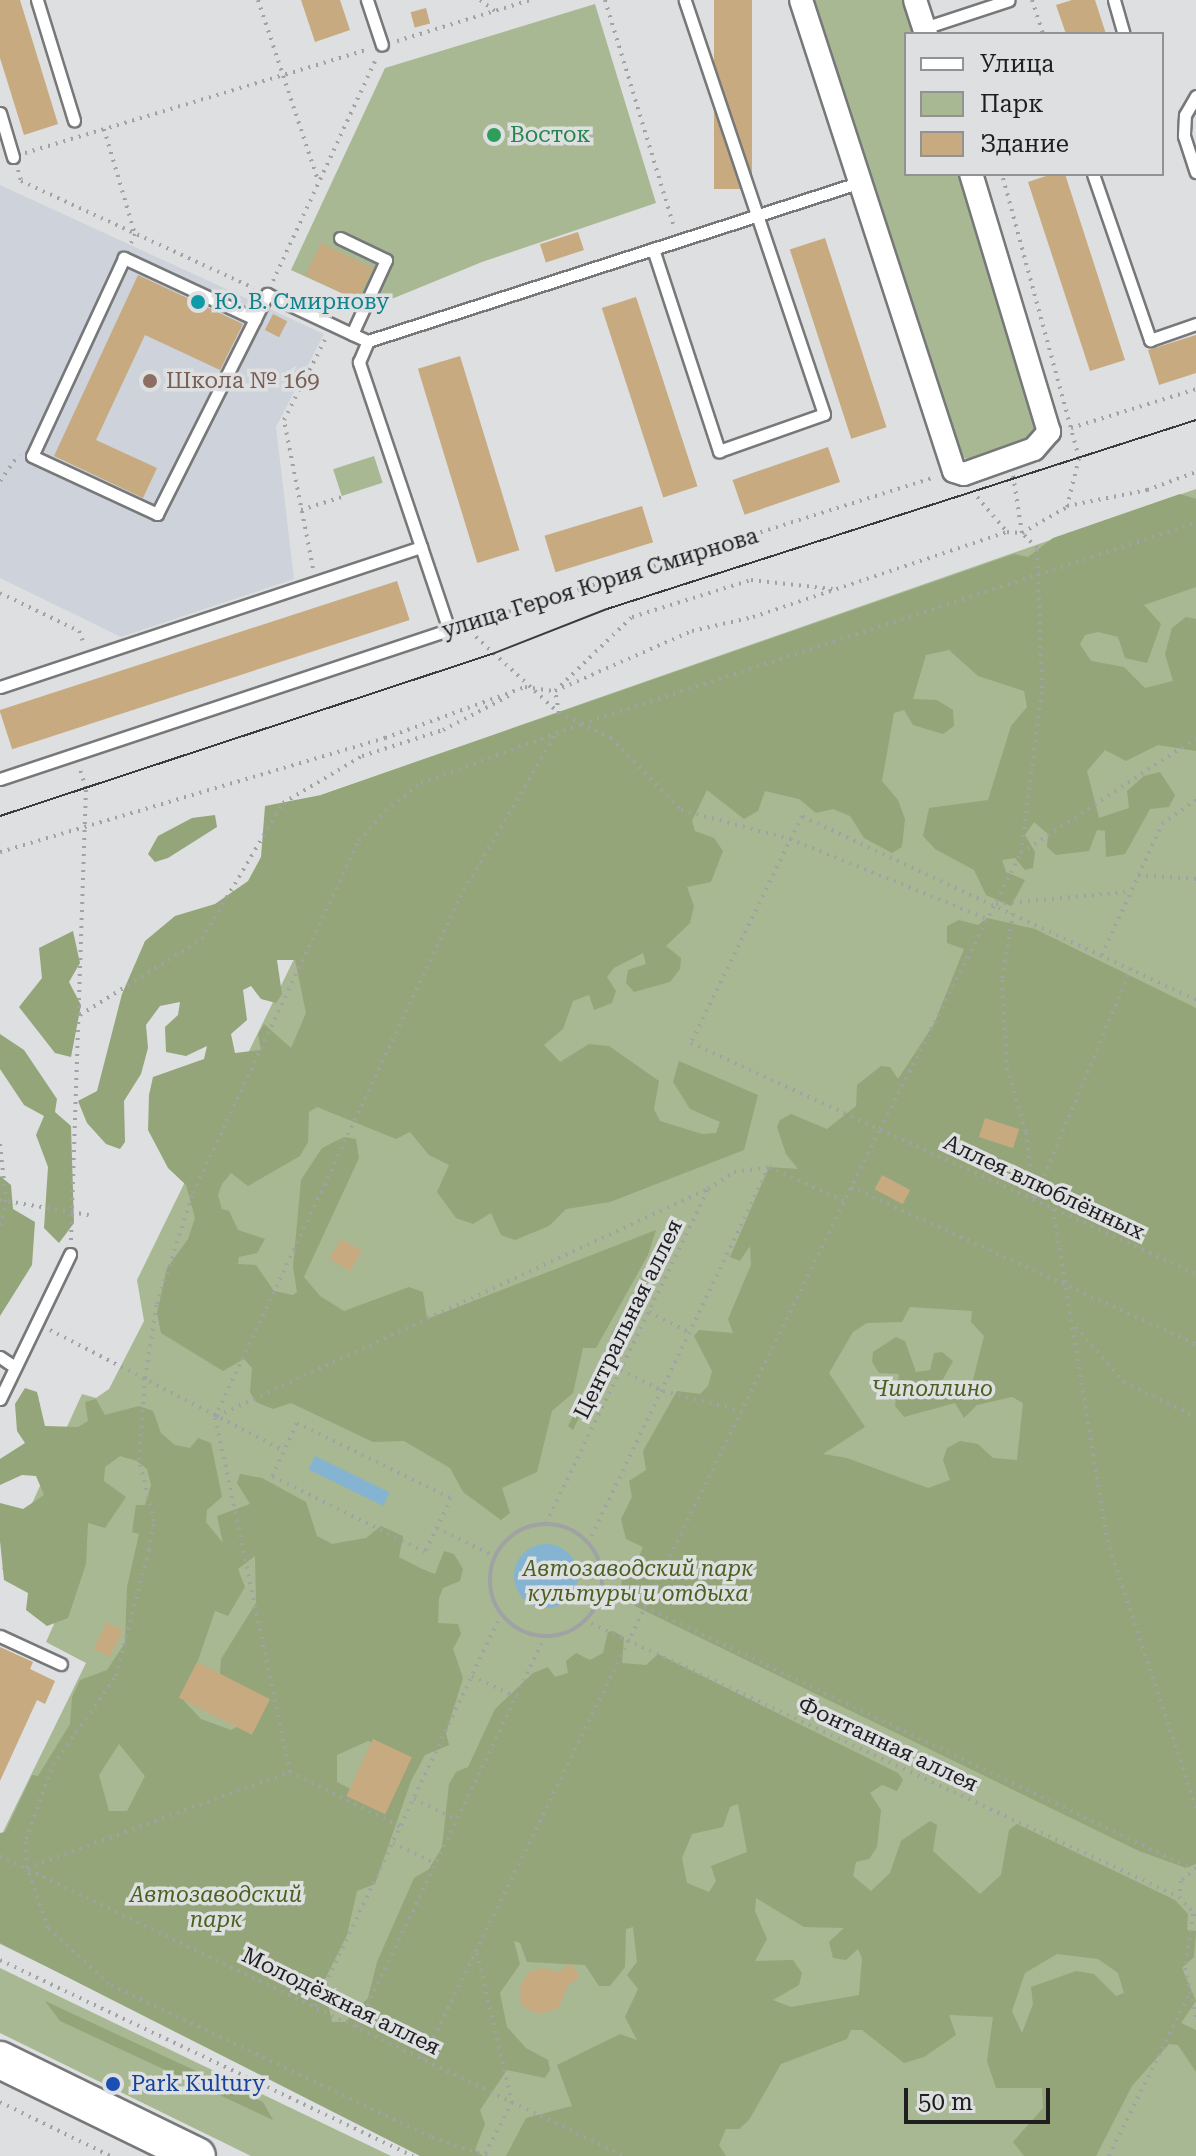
<!DOCTYPE html>
<html>
<head>
<meta charset="utf-8">
<style>
  body { margin:0 }
  #map { position:relative; width:1196px; height:2156px; overflow:hidden; background:#dedfe0; font-family:"Roboto Serif",serif }
  div>[style] { position:absolute }
  [style*='--x'] { left:calc(var(--x)*1px); top:calc(var(--y)*1px); width:calc(var(--w)*1px); rotate:calc(var(--a)*1deg) }
  .built>* { inset:0; background:#ced3db }
  .green>* { inset:0; background:#a8b893; transform-origin:0 0 }
  .forest>* { inset:0; background:#93a579 }
  .water>* { inset:0; background:#85b3d2; transform-origin:0 0 }
  .round { border-radius:50% }
  .building>* { inset:0; background:#c7aa80; transform-origin:0 0 }
  .path>* { height:4px; margin-top:-2px; transform-origin:0; background:repeating-linear-gradient(90deg,#a1a2a3 0 2px,transparent 0 8px) }
  .path>.ring { margin:-2px; padding:0; box-sizing:content-box; background:none; border:4px solid #a1a2a3; border-radius:50% }
  .roads { filter:drop-shadow(2px 0 #777879) drop-shadow(-2px 0 #777879) drop-shadow(0 2px #777879) drop-shadow(0 -2px #777879) }
  .lane>* { height:11px; margin:-5.5px; padding:0 5.5px; transform-origin:5.5px; border-radius:5.5px; background:#fff }
  .street>* { height:22px; margin:-11px; padding:0 11px; transform-origin:11px; border-radius:11px; background:#fff }
  .primary>* { height:36px; margin:-18px; padding:0 18px; transform-origin:18px; border-radius:18px; background:#fff }
  .tram>* { height:2px; margin:-1px; padding:0 1px; transform-origin:1px; border-radius:1px; background:#3b3b3c }
  .dots>* { width:22px; height:22px; translate:-50% -50%; box-sizing:border-box; border:4px solid #dedfe0; border-radius:50% }
  span { translate:-50% -50%; white-space:nowrap; text-align:center; line-height:1.15; -webkit-text-stroke:7px #dedfe0; paint-order:stroke }
  .leisure-label { font-size:22px; color:#27864d }
  .left { translate:0 -50%; text-align:left }
  .culture-label { font-size:22px; color:#0d838f }
  .education-label { font-size:22px; color:#785e54 }
  .street-label { font-size:22px; color:#1f1f20 }
  .park-label { font-size:22px; color:#4a611f; font-style:italic }
  .transit-label { font-size:22px; color:#164399 }
  .legend { position:absolute; left:904px; top:32px; width:260px; height:144px; box-sizing:border-box; background:#dedfe0; border:2px solid #929293; margin:0; padding:10px 14px; list-style:none; font-size:24px; color:#1f1f20 }
  .legend li { display:flex; align-items:center; gap:16px; height:40px }
  .legend b { width:40px; border:2px solid #929293 }
  .scale { position:absolute; left:904px; top:2088px; width:146px; height:36px; box-sizing:border-box; border:4px solid #1f1f20; border-top:0; padding-left:10px; font-size:24px; line-height:28px; white-space:nowrap; color:#1f1f20; -webkit-text-stroke:6px #dedfe0; paint-order:stroke }
</style>
</head>
<body>
<div id="map">
  <div class="built">
    <i style="clip-path:polygon(0 185px,324px 334px,276px 427px,294px 579px,121px 637px,0 578px)"></i>
  </div>
  <div class="green">
    <i style="clip-path:polygon(807px 0,903px 0,914px 34px,906px 34px,906px 174px,960px 174px,1040px 422px,1031px 442px,973px 463px,952px 450px)"></i>
    <i style="clip-path:polygon(595px 4px,656px 203px,482px 262px,372px 307px,291px 270px,385px 68px)"></i>
    <i style="left:374px;top:456px;width:28px;height:43px;rotate:72deg"></i>
    <i style="clip-path:polygon(1196px 489px,1196px 2156px,437px 2156px,0 1944px,0 1838px,86px 1663px,46px 1642px,65px 1599px,2px 1569px,82px 1394px,96px 1398px,109px 1389px,144px 1321px,137px 1280px,341px 863px,321px 795px)"></i>
    <i style="clip-path:polygon(0 1968px,391px 2156px,251px 2156px,0 2033px)"></i>
  </div>
  <div class="forest">
    <i style="clip-path:polygon(evenodd,1180px 494px,1196px 499px,1196px 587px,1144px 605px,1161px 624px,1147px 663px,1125px 658px,1118px 637px,1098px 632px,1085px 635px,1080px 644px,1091px 661px,1124px 667px,1145px 688px,1173px 681px,1165px 654px,1172px 628px,1186px 617px,1196px 619px,1196px 751px,1158px 745px,1126px 761px,1105px 750px,1087px 771px,1099px 818px,1129px 808px,1127px 791px,1144px 776px,1160px 772px,1175px 795px,1169px 807px,1150px 809px,1125px 854px,1106px 857px,1105px 831px,1097px 830px,1089px 851px,1056px 855px,1047px 847px,1048px 834px,1034px 822px,1025px 835px,1035px 852px,1033px 868px,1025px 870px,1015px 858px,1002px 860px,1006px 872px,1025px 880px,1011px 906px,986px 895px,974px 870px,935px 849px,923px 836px,929px 808px,988px 800px,1011px 726px,1027px 707px,1024px 691px,978px 676px,949px 650px,926px 655px,913px 699px,937px 700px,953px 710px,954px 726px,943px 734px,913px 725px,904px 710px,894px 713px,882px 781px,898px 800px,905px 819px,902px 847px,892px 853px,864px 838px,850px 816px,833px 809px,816px 813px,799px 799px,765px 791px,758px 811px,744px 819px,707px 790px,692px 821px,695px 831px,714px 838px,723px 851px,711px 882px,687px 887px,694px 906px,690px 923px,666px 946px,681px 958px,680px 969px,670px 982px,634px 992px,626px 983px,628px 970px,646px 964px,643px 953px,614px 968px,607px 977px,616px 991px,612px 1003px,594px 1010px,589px 995px,573px 1001px,563px 1029px,544px 1045px,560px 1062px,589px 1044px,609px 1046px,659px 1081px,654px 1109px,660px 1121px,702px 1134px,716px 1133px,720px 1122px,690px 1109px,673px 1082px,679px 1061px,758px 1095px,744px 1150px,610px 1202px,566px 1209px,549px 1226px,515px 1240px,501px 1235px,491px 1213px,473px 1224px,456px 1218px,437px 1192px,449px 1165px,429px 1155px,410px 1132px,396px 1139px,317px 1107px,309px 1112px,308px 1142px,300px 1156px,248px 1186px,231px 1173px,222px 1184px,218px 1195px,222px 1209px,229px 1211px,238px 1230px,265px 1239px,257px 1253px,239px 1257px,238px 1264px,256px 1265px,274px 1291px,293px 1295px,297px 1292px,293px 1267px,301px 1180px,322px 1148px,344px 1137px,356px 1139px,359px 1158px,304px 1277px,320px 1296px,344px 1311px,409px 1287px,423px 1292px,427px 1319px,656px 1230px,648px 1255px,596px 1348px,583px 1348px,573px 1393px,552px 1411px,537px 1472px,502px 1488px,510px 1513px,501px 1520px,463px 1492px,450px 1468px,404px 1441px,373px 1442px,291px 1403px,273px 1409px,256px 1402px,250px 1392px,252px 1368px,244px 1359px,223px 1371px,161px 1333px,157px 1313px,167px 1268px,188px 1239px,195px 1218px,186px 1185px,168px 1168px,148px 1130px,149px 1095px,153px 1077px,204px 1059px,207px 1046px,186px 1056px,166px 1052px,165px 1027px,178px 1015px,180px 1002px,160px 1006px,146px 1025px,148px 1048px,141px 1074px,124px 1101px,125px 1142px,120px 1149px,106px 1144px,87px 1123px,78px 1101px,97px 1091px,122px 994px,145px 941px,175px 916px,215px 904px,248px 881px,261px 857px,265px 806px,321px 795px,1014px 554px,1028px 557px,1053px 538px,1180px 494px,277px 960px,295px 960px,306px 1013px,291px 1048px,264px 1024px,258px 1034px,261px 1050px,235px 1053px,231px 1034px,247px 1020px,243px 990px,251px 986px,261px 999px,276px 1003px,282px 994px,277px 960px)"></i>
    <i style="clip-path:polygon(215px 815px,217px 827px,168px 858px,155px 862px,148px 854px,158px 836px,192px 818px)"></i>
    <i style="clip-path:polygon(evenodd,987px 918px,1035px 929px,1196px 1008px,1196px 1864px,1186px 1868px,1139px 1851px,629px 1603px,620px 1594px,622px 1579px,632px 1574px,643px 1547px,626px 1539px,621px 1519px,632px 1497px,629px 1481px,646px 1470px,643px 1451px,677px 1391px,700px 1394px,708px 1386px,712px 1371px,694px 1336px,699px 1330px,733px 1333px,728px 1319px,751px 1265px,750px 1246px,740px 1261px,730px 1257px,769px 1167px,798px 1169px,786px 1154px,777px 1127px,780px 1120px,791px 1114px,827px 1129px,856px 1106px,857px 1085px,881px 1066px,890px 1067px,898px 1079px,934px 1024px,964px 949px,947px 943px,947px 926px,959px 920px,978px 925px,987px 918px,910px 1307px,972px 1311px,971px 1322px,984px 1336px,972px 1384px,951px 1386px,942px 1381px,953px 1361px,942px 1352px,934px 1353px,930px 1370px,916px 1372px,905px 1341px,896px 1337px,873px 1352px,872px 1362px,879px 1373px,899px 1374px,895px 1406px,904px 1417px,955px 1403px,964px 1418px,977px 1405px,1012px 1397px,1023px 1403px,1017px 1460px,993px 1458px,978px 1444px,960px 1441px,947px 1448px,943px 1460px,950px 1480px,928px 1488px,847px 1458px,823px 1454px,865px 1427px,829px 1373px,853px 1332px,867px 1323px,902px 1322px,910px 1307px)"></i>
    <i style="clip-path:polygon(73px 931px,80px 963px,69px 982px,81px 1005px,71px 1057px,55px 1053px,19px 1007px,42px 978px,39px 948px)"></i>
    <i style="clip-path:polygon(0 1034px,24px 1050px,57px 1099px,55px 1112px,71px 1126px,74px 1223px,59px 1243px,44px 1228px,48px 1167px,36px 1135px,44px 1116px,24px 1105px,0 1069px)"></i>
    <i style="clip-path:polygon(0 1176px,11px 1185px,13px 1209px,35px 1222px,32px 1265px,0 1316px)"></i>
    <i style="clip-path:polygon(659px 1245px,663px 1247px,617px 1339px,611px 1335px)"></i>
    <i style="clip-path:polygon(605px 1352px,609px 1356px,573px 1430px,568px 1426px)"></i>
    <i style="clip-path:polygon(evenodd,25px 1388px,37px 1392px,45px 1426px,78px 1427px,88px 1421px,85px 1402px,96px 1399px,105px 1415px,139px 1406px,153px 1411px,161px 1433px,175px 1445px,190px 1448px,198px 1438px,211px 1443px,222px 1497px,207px 1510px,206px 1522px,223px 1543px,217px 1516px,250px 1504px,237px 1483px,240px 1474px,262px 1478px,306px 1502px,317px 1536px,332px 1544px,366px 1538px,381px 1526px,403px 1536px,399px 1557px,422px 1569px,435px 1574px,444px 1551px,454px 1554px,463px 1569px,460px 1581px,443px 1588px,439px 1598px,438px 1623px,458px 1624px,461px 1634px,453px 1649px,463px 1678px,446px 1733px,449px 1745px,425px 1755px,411px 1781px,375px 1884px,357px 1891px,347px 1935px,317px 1995px,328px 2003px,332px 2022px,345px 2022px,368px 1998px,377px 1962px,414px 1878px,429px 1869px,442px 1847px,449px 1784px,456px 1772px,468px 1767px,495px 1709px,533px 1673px,548px 1667px,555px 1677px,568px 1673px,566px 1661px,576px 1653px,590px 1660px,603px 1653px,608px 1632px,613px 1631px,624px 1637px,622px 1663px,646px 1665px,658px 1654px,898px 1773px,903px 1780px,897px 1791px,882px 1785px,870px 1793px,881px 1810px,877px 1847px,869px 1859px,856px 1862px,853px 1876px,871px 1891px,890px 1873px,901px 1841px,930px 1821px,937px 1825px,933px 1851px,980px 1894px,1001px 1875px,1009px 1830px,1017px 1824px,1175px 1900px,1188px 1914px,1187px 1930px,1196px 1931px,1194px 1957px,1182px 1968px,1196px 2001px,1181px 2023px,1196px 2030px,1196px 2072px,1178px 2045px,1169px 2044px,1132px 2086px,1096px 2156px,1024px 2156px,1013px 2142px,1043px 2108px,1042px 2088px,996px 2088px,987px 2061px,993px 2017px,949px 2015px,956px 2035px,924px 2057px,904px 2063px,862px 2030px,851px 2030px,847px 2039px,781px 2064px,749px 2120px,739px 2129px,726px 2129px,719px 2145px,726px 2156px,506px 2156px,526px 2118px,572px 2106px,557px 2065px,620px 2034px,637px 2040px,625px 2017px,638px 1989px,627px 1975px,637px 1962px,633px 1927px,626px 1929px,625px 1967px,610px 1986px,599px 1986px,585px 1965px,527px 1962px,520px 1943px,514px 1941px,520px 1964px,500px 1993px,507px 2027px,526px 2048px,548px 2060px,550px 2070px,545px 2078px,507px 2070px,480px 2110px,485px 2124px,475px 2150px,483px 2156px,420px 2156px,0 1943px,0 1833px,5px 1832px,32px 1775px,38px 1776px,70px 1724px,72px 1697px,80px 1680px,107px 1670px,125px 1643px,127px 1587px,139px 1534px,132px 1532px,136px 1505px,145px 1505px,151px 1485px,147px 1469px,137px 1461px,120px 1456px,105px 1467px,104px 1481px,126px 1497px,105px 1528px,88px 1523px,86px 1564px,68px 1618px,47px 1626px,26px 1610px,28px 1593px,4px 1580px,0 1541px,0 1503px,23px 1509px,44px 1495px,36px 1476px,22px 1475px,0 1485px,0 1459px,25px 1443px,17px 1431px,15px 1404px,25px 1388px,255px 1556px,256px 1603px,221px 1659px,220px 1674px,242px 1724px,231px 1730px,201px 1719px,184px 1701px,215px 1611px,228px 1616px,245px 1587px,238px 1569px,255px 1556px,25px 1388px,368px 1741px,388px 1748px,375px 1802px,337px 1782px,337px 1755px,368px 1741px,25px 1388px,119px 1744px,145px 1776px,127px 1811px,109px 1811px,99px 1775px,119px 1744px,25px 1388px,738px 1804px,747px 1852px,711px 1866px,716px 1881px,709px 1892px,687px 1883px,682px 1858px,692px 1834px,723px 1827px,730px 1807px,738px 1804px,25px 1388px,756px 1898px,804px 1927px,844px 1928px,829px 1942px,833px 1958px,846px 1960px,858px 1949px,862px 1958px,859px 1995px,791px 2007px,773px 2000px,799px 1985px,802px 1973px,793px 1960px,755px 1961px,767px 1939px,755px 1911px,756px 1898px,25px 1388px,1057px 1954px,1098px 1959px,1118px 1973px,1124px 1993px,1116px 1996px,1094px 1974px,1076px 1971px,1031px 1987px,1033px 2004px,1022px 2033px,1012px 2011px,1025px 1973px,1057px 1954px)"></i>
    <i style="clip-path:polygon(45px 2001px,263px 2102px,273px 2120px,60px 2021px)"></i>
  </div>
  <div class="water">
    <i style="left:315px;top:1456px;width:83px;height:15px;rotate:26deg"></i>
    <i class="round" style="left:514px;top:1544px;width:64px;height:64px"></i>
  </div>
  <div class="building">
    <i style="clip-path:polygon(0 0,20px 0,58px 124px,24px 135px,0 58px)"></i>
    <i style="clip-path:polygon(301px 0,340px 0,350px 30px,315px 42px)"></i>
    <i style="left:714px;top:0;width:38px;height:189px"></i>
    <i style="clip-path:polygon(1072px 0,1095px 0,1106px 34px,1066px 34px,1056px 5px)"></i>
    <i style="left:426px;top:8px;width:16px;height:16px;rotate:75deg"></i>
    <i style="clip-path:polygon(1052px 174px,1065px 174px,1125px 360px,1090px 371px,1028px 182px)"></i>
    <i style="left:578px;top:232px;width:19px;height:40px;rotate:72deg"></i>
    <i style="left:825px;top:238px;width:199px;height:37px;rotate:72deg"></i>
    <i style="left:321px;top:243px;width:58px;height:36px;rotate:26deg"></i>
    <i style="clip-path:polygon(138px 275px,243px 324px,220px 370px,145px 335px,96px 440px,157px 468px,143px 498px,54px 456px)"></i>
    <i style="left:636px;top:297px;width:199px;height:36px;rotate:72deg"></i>
    <i style="left:273px;top:314px;width:16px;height:18px;rotate:27deg"></i>
    <i style="clip-path:polygon(1196px 335px,1196px 373px,1159px 385px,1148px 350px)"></i>
    <i style="left:460px;top:356px;width:203px;height:44px;rotate:73deg"></i>
    <i style="left:828px;top:447px;width:37px;height:101px;rotate:71deg"></i>
    <i style="left:642px;top:506px;width:38px;height:102px;rotate:73deg"></i>
    <i style="left:397px;top:581px;width:41px;height:418px;rotate:72deg"></i>
    <i style="left:985px;top:1118px;width:36px;height:20px;rotate:18deg"></i>
    <i style="left:882px;top:1175px;width:32px;height:16px;rotate:28deg"></i>
    <i style="left:341px;top:1239px;width:24px;height:23px;rotate:30deg"></i>
    <i style="left:107px;top:1622px;width:18px;height:30px;rotate:27deg"></i>
    <i style="clip-path:polygon(0 1647px,33px 1662px,30px 1669px,55px 1681px,45px 1704px,37px 1700px,0 1781px)"></i>
    <i style="left:197px;top:1662px;width:82px;height:40px;rotate:27deg"></i>
    <i style="left:373px;top:1739px;width:43px;height:63px;rotate:25deg"></i>
    <i style="clip-path:polygon(571px 1964px,580px 1977px,568px 1985px,558px 2009px,538px 2014px,521px 2005px,520px 1987px,528px 1973px,542px 1968px,558px 1972px)"></i>
  </div>
  <div class="path">
    <i style="--x:258;--y:0;--w:190;--a:71.6"></i>
    <i style="--x:480;--y:0;--w:19;--a:36"></i>
    <i style="--x:605;--y:0;--w:237;--a:73.1"></i>
    <i style="--x:1032;--y:0;--w:36;--a:72"></i>
    <i style="--x:397;--y:41;--w:139;--a:-17.1"></i>
    <i style="--x:104;--y:129;--w:109;--a:73.6"></i>
    <i style="--x:135;--y:234;--w:12;--a:114"></i>
    <i style="--x:25;--y:153;--w:359;--a:-16.8"></i>
    <i style="--x:18;--y:170;--w:11;--a:75"></i>
    <i style="--x:21;--y:181;--w:256;--a:24.7"></i>
    <i style="--x:273;--y:281;--w:247;--a:-65.1"></i>
    <i style="--x:1071;--y:428;--w:131;--a:-17.3"></i>
    <i style="--x:0;--y:481;--w:32;--a:-55"></i>
    <i style="--x:972;--y:491;--w:54;--a:49.5"></i>
    <i style="--x:1007;--y:532;--w:15;--a:4"></i>
    <i style="--x:1022;--y:533;--w:59;--a:-98.8"></i>
    <i style="--x:1067;--y:506;--w:82;--a:-11.3"></i>
    <i style="--x:1147;--y:490;--w:52;--a:-20.2"></i>
    <i style="--x:301;--y:510;--w:43;--a:-17.6"></i>
    <i style="--x:313;--y:568;--w:151;--a:-101.1"></i>
    <i style="--x:284;--y:420;--w:92;--a:-62.9"></i>
    <i style="--x:0;--y:593;--w:88;--a:25.7"></i>
    <i style="--x:79;--y:631;--w:14;--a:69"></i>
    <i style="--x:463;--y:626;--w:495;--a:-17.5"></i>
    <i style="--x:464;--y:626;--w:129;--a:42.5"></i>
    <i style="--x:559;--y:713;--w:22;--a:-100"></i>
    <i style="--x:555;--y:691;--w:107;--a:-43.9"></i>
    <i style="--x:632;--y:617;--w:125;--a:-17.3"></i>
    <i style="--x:751;--y:580;--w:82;--a:6.3"></i>
    <i style="--x:559;--y:713;--w:58;--a:25.7"></i>
    <i style="--x:611;--y:738;--w:100;--a:45.8"></i>
    <i style="--x:681;--y:810;--w:113;--a:14.9"></i>
    <i style="--x:790;--y:839;--w:211;--a:22"></i>
    <i style="--x:0;--y:852;--w:402;--a:-16.5"></i>
    <i style="--x:385;--y:738;--w:149;--a:-20"></i>
    <i style="--x:525;--y:687;--w:30;--a:8"></i>
    <i style="--x:555;--y:691;--w:150;--a:-23.7"></i>
    <i style="--x:692;--y:631;--w:63;--a:-12.9"></i>
    <i style="--x:753;--y:617;--w:268;--a:-18.5"></i>
    <i style="--x:1021;--y:853;--w:209;--a:-33.3"></i>
    <i style="--x:1138;--y:875;--w:58;--a:3.9"></i>
    <i style="--x:996;--y:904;--w:134;--a:-5.2"></i>
    <i style="--x:1013;--y:913;--w:68;--a:99.3"></i>
    <i style="--x:1002;--y:980;--w:88;--a:86.7"></i>
    <i style="--x:1007;--y:1068;--w:67;--a:73.5"></i>
    <i style="--x:1026;--y:1132;--w:68;--a:83.3"></i>
    <i style="--x:1102;--y:955;--w:144;--a:-65.4"></i>
    <i style="--x:1162;--y:824;--w:42;--a:-35.2"></i>
    <i style="--x:1196;--y:1000;--w:435;--a:-155"></i>
    <i style="--x:802;--y:816;--w:253;--a:116.1"></i>
    <i style="--x:691;--y:1043;--w:555;--a:24.58"></i>
    <i style="--x:80;--y:1015;--w:144;--a:-31.9"></i>
    <i style="--x:202;--y:939;--w:158;--a:-59.2"></i>
    <i style="--x:283;--y:803;--w:92;--a:-30.7"></i>
    <i style="--x:362;--y:756;--w:85;--a:-17.8"></i>
    <i style="--x:443;--y:730;--w:74;--a:-27.3"></i>
    <i style="--x:0;--y:1144;--w:56;--a:83.9"></i>
    <i style="--x:6;--y:1200;--w:30;--a:102"></i>
    <i style="--x:851;--y:1187;--w:379;--a:24.5"></i>
    <i style="--x:1035;--y:1198;--w:249;--a:-67.3"></i>
    <i style="--x:0;--y:1200;--w:90;--a:9.6"></i>
    <i style="--x:1053;--y:1209;--w:335;--a:80.7"></i>
    <i style="--x:1107;--y:1540;--w:282;--a:71.6"></i>
    <i style="--x:71;--y:1240;--w:452;--a:-88.1"></i>
    <i style="--x:86;--y:788;--w:23;--a:-108"></i>
    <i style="--x:649;--y:1312;--w:48;--a:27.1"></i>
    <i style="--x:1076;--y:1327;--w:73;--a:48.9"></i>
    <i style="--x:1124;--y:1382;--w:80;--a:25.9"></i>
    <i style="--x:50;--y:1330;--w:263;--a:27.3"></i>
    <i style="--x:621;--y:1370;--w:47;--a:26.6"></i>
    <i style="--x:663;--y:1391;--w:81;--a:14.4"></i>
    <i style="--x:217;--y:1416;--w:541;--a:-24.81"></i>
    <i style="--x:297;--y:1423;--w:171;--a:26"></i>
    <i style="--x:451;--y:1498;--w:60;--a:115.7"></i>
    <i style="--x:425;--y:1552;--w:171;--a:-153.6"></i>
    <i style="--x:272;--y:1476;--w:59;--a:-64.7"></i>
    <i style="--x:546;--y:1523;--w:371;--a:-64.1"></i>
    <i style="--x:708;--y:1189;--w:31;--a:-33"></i>
    <i style="--x:734;--y:1172;--w:35;--a:-8"></i>
    <i style="--x:769;--y:1167;--w:82;--a:24.4"></i>
    <i class="ring" style="left:490px;top:1524px;width:108px;height:108px"></i>
    <i style="--x:437;--y:1528;--w:64;--a:26.2"></i>
    <i style="--x:588;--y:1543;--w:417;--a:-64.3"></i>
    <i style="--x:601;--y:1586;--w:655;--a:25.59"></i>
    <i style="--x:584;--y:1620;--w:656;--a:24.96"></i>
    <i style="--x:472;--y:1676;--w:49;--a:25.5"></i>
    <i style="--x:290;--y:1772;--w:124;--a:26.4"></i>
    <i style="--x:414;--y:1799;--w:48;--a:26"></i>
    <i style="--x:393;--y:1843;--w:48;--a:26"></i>
    <i style="--x:0;--y:1856;--w:692;--a:25.68"></i>
    <i style="--x:27;--y:1868;--w:280;--a:-20.1"></i>
    <i style="--x:290;--y:1772;--w:363;--a:-101.9"></i>
    <i style="--x:215;--y:1417;--w:575;--a:-64.77"></i>
    <i style="--x:460;--y:897;--w:188;--a:-59.6"></i>
    <i style="--x:1196;--y:1868;--w:20;--a:139"></i>
    <i style="--x:1181;--y:1881;--w:16;--a:97"></i>
    <i style="--x:1179;--y:1897;--w:25;--a:47"></i>
    <i style="--x:1193;--y:1914;--w:55;--a:98.4"></i>
    <i style="--x:1185;--y:1968;--w:51;--a:77.6"></i>
    <i style="--x:477;--y:1953;--w:153;--a:76.8"></i>
    <i style="--x:512;--y:2102;--w:59;--a:117.4"></i>
    <i style="--x:0;--y:1960;--w:457;--a:25.4"></i>
    <i style="--x:315;--y:2006;--w:434;--a:-64.6"></i>
    <i style="--x:357;--y:2027;--w:434;--a:-64.3"></i>
    <i style="--x:423;--y:2059;--w:1036;--a:-63.83"></i>
    <i style="--x:880;--y:1129;--w:310;--a:-62.9"></i>
    <i style="--x:1021;--y:853;--w:166;--a:-82.7"></i>
    <i style="--x:1042;--y:688;--w:140;--a:-92"></i>
    <i style="--x:1037;--y:548;--w:21;--a:-135"></i>
    <i style="--x:1022;--y:533;--w:52;--a:-30"></i>
    <i style="--x:1067;--y:507;--w:50;--a:-76.2"></i>
    <i style="--x:1079;--y:458;--w:294;--a:-105.2"></i>
    <i style="--x:0;--y:2102;--w:123;--a:26.1"></i>
    <i style="--x:487;--y:2156;--w:59;--a:-161.3"></i>
    <i style="--x:431;--y:2137;--w:357;--a:-154.6"></i>
    <i style="--x:109;--y:1984;--w:83;--a:-137.4"></i>
    <i style="--x:48;--y:1928;--w:64;--a:-109.3"></i>
    <i style="--x:27;--y:1868;--w:29;--a:-92"></i>
    <i style="--x:26;--y:1839;--w:79;--a:-70"></i>
    <i style="--x:53;--y:1765;--w:109;--a:-54.7"></i>
    <i style="--x:116;--y:1676;--w:130;--a:-75.3"></i>
    <i style="--x:149;--y:1550;--w:29;--a:-80"></i>
    <i style="--x:154;--y:1521;--w:63;--a:-103.8"></i>
    <i style="--x:139;--y:1460;--w:82;--a:-85.8"></i>
    <i style="--x:145;--y:1378;--w:75;--a:-80.8"></i>
    <i style="--x:157;--y:1304;--w:117;--a:-72"></i>
    <i style="--x:193;--y:1193;--w:389;--a:-64.8"></i>
    <i style="--x:359;--y:841;--w:40;--a:-49"></i>
    <i style="--x:385;--y:811;--w:46;--a:-37.9"></i>
    <i style="--x:421;--y:783;--w:171;--a:-20.1"></i>
    <i style="--x:582;--y:724;--w:646;--a:-18.13"></i>
    <i style="--x:1109;--y:2156;--w:178;--a:-63.7"></i>
  </div>
  <div class="roads">
    <div class="lane">
      <i style="--x:37;--y:0;--w:126;--a:72.9"></i>
      <i style="--x:367;--y:0;--w:47;--a:71.6"></i>
      <i style="--x:1114;--y:0;--w:35;--a:74"></i>
      <i style="--x:924;--y:28;--w:89;--a:-18.2"></i>
      <i style="--x:1196;--y:96;--w:22;--a:120"></i>
      <i style="--x:1185;--y:115;--w:21;--a:93"></i>
      <i style="--x:1184;--y:136;--w:38;--a:72"></i>
      <i style="--x:0;--y:113;--w:46;--a:73.5"></i>
      <i style="--x:1093;--y:174;--w:176;--a:71"></i>
      <i style="--x:1150;--y:340;--w:49;--a:-19.2"></i>
      <i style="--x:340;--y:238;--w:51;--a:25.6"></i>
      <i style="--x:386;--y:260;--w:81;--a:114.7"></i>
      <i style="--x:352;--y:334;--w:17;--a:24"></i>
      <i style="--x:653;--y:249;--w:213;--a:71.9"></i>
      <i style="--x:719;--y:451;--w:111;--a:-19.4"></i>
      <i style="--x:824;--y:414;--w:437;--a:-108.6"></i>
      <i style="--x:255;--y:319;--w:145;--a:-155"></i>
      <i style="--x:124;--y:258;--w:218;--a:114.9"></i>
      <i style="--x:32;--y:456;--w:138;--a:24.9"></i>
      <i style="--x:157;--y:514;--w:218;--a:-63.3"></i>
      <i style="--x:255;--y:319;--w:28;--a:-64"></i>
      <i style="--x:267;--y:294;--w:94;--a:25.2"></i>
      <i style="--x:0;--y:687;--w:444;--a:-18.4"></i>
      <i style="--x:0;--y:779;--w:473;--a:-18.4"></i>
      <i style="--x:449;--y:630;--w:283;--a:-108.6"></i>
      <i style="--x:359;--y:362;--w:23;--a:-67"></i>
      <i style="--x:368;--y:341;--w:518;--a:-17.88"></i>
      <i style="--x:0;--y:1357;--w:18;--a:34"></i>
      <i style="--x:0;--y:1399;--w:161;--a:-64.2"></i>
      <i style="--x:0;--y:1636;--w:67;--a:24.7"></i>
    </div>
    <div class="street">
      <i style="--x:801;--y:0;--w:495;--a:72"></i>
      <i style="--x:954;--y:471;--w:10;--a:17"></i>
      <i style="--x:964;--y:474;--w:74;--a:-19.7"></i>
      <i style="--x:1034;--y:449;--w:23;--a:-49"></i>
      <i style="--x:1049;--y:432;--w:270;--a:-106.8"></i>
      <i style="--x:915;--y:0;--w:36;--a:72"></i>
    </div>
    <div class="primary">
      <i style="--x:0;--y:2060;--w:219;--a:26"></i>
    </div>
  </div>
  <div class="tram">
    <i style="--x:0;--y:816;--w:518;--a:-18.23"></i>
    <i style="--x:492;--y:654;--w:123;--a:-21.4"></i>
    <i style="--x:607;--y:609;--w:619;--a:-17.79"></i>
  </div>
  <div class="dots">
    <i style="left:494px;top:135px;background:#2e9e5b"></i>
    <i style="left:198px;top:302px;background:#0f9aa8"></i>
    <i style="left:150px;top:381px;background:#8d6e63"></i>
    <i style="left:113px;top:2084px;background:#1a4fb4"></i>
  </div>
  <div class="leisure-label">
    <span class="left" style="left:510px;top:135px">Восток</span>
  </div>
  <div class="culture-label">
    <span class="left" style="left:214px;top:302px">Ю. В. Смирнову</span>
  </div>
  <div class="education-label">
    <span class="left" style="left:166px;top:381px">Школа № 169</span>
  </div>
  <div class="street-label">
    <span style="left:600px;top:583px;rotate:-17deg">улица Героя Юрия Смирнова</span>
    <span style="left:1044px;top:1187px;rotate:25deg">Аллея влюблённых</span>
    <span style="left:628px;top:1319px;rotate:-64deg">Центральная аллея</span>
    <span style="left:888px;top:1744px;rotate:25deg">Фонтанная аллея</span>
    <span style="left:341px;top:2001px;rotate:26deg">Молодёжная аллея</span>
  </div>
  <div class="park-label">
    <span style="left:932px;top:1389px">Чиполлино</span>
    <span style="left:638px;top:1581px">Автозаводский парк<br>культуры и отдыха</span>
    <span style="left:216px;top:1907px">Автозаводский<br>парк</span>
  </div>
  <div class="transit-label">
    <span class="left" style="left:131px;top:2084px">Park Kultury</span>
  </div>
  <ul class="legend">
  <li><b style="height:10px;background:#fff"></b>Улица</li>
  <li><b style="height:22px;background:#a8b893"></b>Парк</li>
  <li><b style="height:22px;background:#c7aa80"></b>Здание</li>
  </ul>
  <div class="scale">50 m</div>
</div>
</body>
</html>
